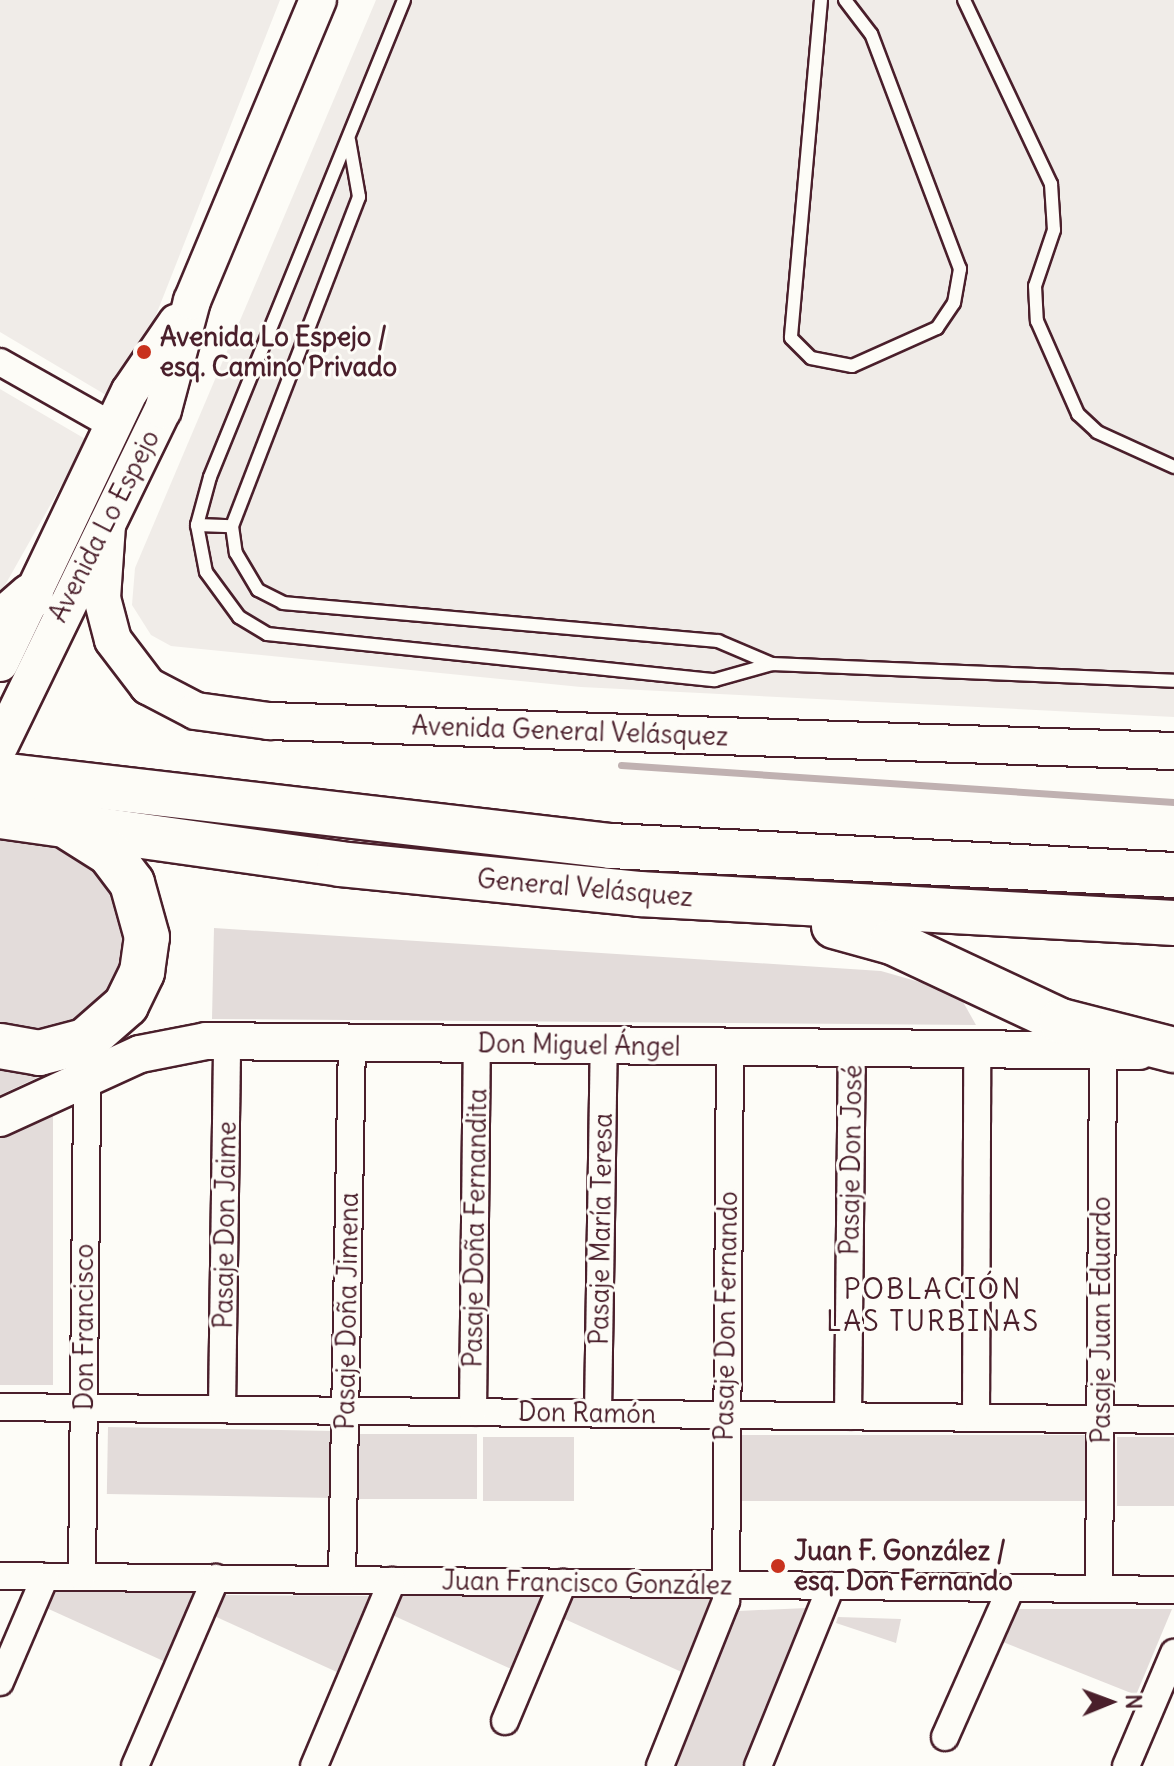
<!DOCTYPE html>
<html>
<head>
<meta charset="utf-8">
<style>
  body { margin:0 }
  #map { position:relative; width:1174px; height:1766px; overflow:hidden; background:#fdfcf7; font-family:Delius,sans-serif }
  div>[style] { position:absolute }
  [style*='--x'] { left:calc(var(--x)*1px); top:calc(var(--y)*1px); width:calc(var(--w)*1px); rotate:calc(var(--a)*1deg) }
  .built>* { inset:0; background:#f0ece8 }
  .green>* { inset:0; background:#e3dcda; transform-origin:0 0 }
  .stream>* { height:7px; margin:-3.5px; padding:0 3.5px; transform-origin:3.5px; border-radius:3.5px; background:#c0b1b1 }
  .roads { filter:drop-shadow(2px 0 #4a1f2b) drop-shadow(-2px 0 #4a1f2b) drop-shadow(0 2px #4a1f2b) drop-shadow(0 -2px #4a1f2b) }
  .lane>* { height:12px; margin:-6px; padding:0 6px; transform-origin:6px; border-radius:6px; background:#fdfcf7 }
  .street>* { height:26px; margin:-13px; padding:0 13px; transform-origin:13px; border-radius:13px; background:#fdfcf7 }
  .secondary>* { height:36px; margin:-18px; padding:0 18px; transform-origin:18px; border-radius:18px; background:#fdfcf7 }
  .highway>* { height:44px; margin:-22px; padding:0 22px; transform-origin:22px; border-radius:22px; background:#fdfcf7 }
  .dots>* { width:22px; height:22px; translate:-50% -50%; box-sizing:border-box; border:4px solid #fdfcf7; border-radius:50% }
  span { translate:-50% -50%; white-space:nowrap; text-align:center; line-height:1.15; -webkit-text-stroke:6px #fdfcf7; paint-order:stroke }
  .poi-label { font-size:26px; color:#4a1f2b; font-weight:700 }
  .left { translate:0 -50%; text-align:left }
  .street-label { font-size:26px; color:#4a1f2b }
  .neighbourhood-label { font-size:28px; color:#4a1f2b; letter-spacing:2px }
  .north { position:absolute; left:1070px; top:1662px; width:80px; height:80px; -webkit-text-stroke:6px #fdfcf7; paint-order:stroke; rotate:89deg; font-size:22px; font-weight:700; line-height:32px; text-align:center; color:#4a1f2b }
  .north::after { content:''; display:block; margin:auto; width:28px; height:36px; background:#4a1f2b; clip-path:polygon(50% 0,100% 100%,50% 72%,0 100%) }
</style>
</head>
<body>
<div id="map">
  <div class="built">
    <i style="clip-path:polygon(0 0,280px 0,121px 404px,0 332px)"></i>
    <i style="clip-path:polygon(376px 0,1174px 0,1174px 717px,581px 687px,171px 646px,151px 635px,132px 605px,135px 568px)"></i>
    <i style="clip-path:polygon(0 389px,87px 440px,0 594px)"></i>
  </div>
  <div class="green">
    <i style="clip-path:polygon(0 833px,84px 855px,118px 884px,133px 963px,97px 1015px,39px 1036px,0 1024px)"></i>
    <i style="clip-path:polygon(214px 928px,881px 971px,958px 993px,976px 1025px,212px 1019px)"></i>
    <i style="clip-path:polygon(0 1067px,58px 1068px,0 1095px)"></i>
    <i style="left:53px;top:1114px;width:271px;height:56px;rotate:90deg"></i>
    <i style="left:108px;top:1427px;width:225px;height:67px;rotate:1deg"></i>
    <i style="left:357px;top:1434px;width:120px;height:65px"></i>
    <i style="left:737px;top:1435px;width:350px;height:66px"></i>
    <i style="left:483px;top:1437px;width:91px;height:64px"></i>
    <i style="left:1174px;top:1437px;width:69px;height:57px;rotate:90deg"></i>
    <i style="clip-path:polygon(51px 1586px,205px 1587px,170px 1664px,42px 1606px)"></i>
    <i style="clip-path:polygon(399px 1594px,552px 1595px,518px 1672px,390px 1614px)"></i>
    <i style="clip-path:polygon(221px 1595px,374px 1596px,339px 1673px,212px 1615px)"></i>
    <i style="clip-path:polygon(567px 1596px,721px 1597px,686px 1674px,558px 1616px)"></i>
    <i style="clip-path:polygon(807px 1608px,745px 1766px,671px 1766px,738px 1611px)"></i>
    <i style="clip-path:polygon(1018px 1609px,1172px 1609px,1136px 1695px,1003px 1642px)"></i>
    <i style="clip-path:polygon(838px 1617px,901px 1619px,896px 1643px,836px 1623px)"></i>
  </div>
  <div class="stream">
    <i style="--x:621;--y:765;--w:554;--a:3.83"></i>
  </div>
  <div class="roads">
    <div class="lane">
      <i style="--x:404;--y:0;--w:515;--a:112.13"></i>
      <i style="--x:210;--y:477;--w:50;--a:105.2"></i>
      <i style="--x:197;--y:525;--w:48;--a:79.2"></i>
      <i style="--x:206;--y:572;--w:56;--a:53.7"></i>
      <i style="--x:239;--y:617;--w:33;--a:31"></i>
      <i style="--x:267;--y:634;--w:450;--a:5.9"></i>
      <i style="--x:715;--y:680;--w:59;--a:-15.7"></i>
      <i style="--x:772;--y:664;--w:402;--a:2.4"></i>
      <i style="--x:821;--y:0;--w:339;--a:95.1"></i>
      <i style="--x:791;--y:338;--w:28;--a:45"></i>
      <i style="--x:811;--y:358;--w:42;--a:11"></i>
      <i style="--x:852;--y:366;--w:93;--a:-24.1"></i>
      <i style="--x:937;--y:328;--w:30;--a:-56"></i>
      <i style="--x:954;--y:303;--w:35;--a:-80"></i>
      <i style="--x:960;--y:269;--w:251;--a:-110.7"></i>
      <i style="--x:871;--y:34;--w:43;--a:-127.4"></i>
      <i style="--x:964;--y:0;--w:204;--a:64.7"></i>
      <i style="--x:1051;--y:184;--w:46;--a:86.3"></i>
      <i style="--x:1054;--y:230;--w:59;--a:108.7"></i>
      <i style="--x:1035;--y:286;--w:35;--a:87"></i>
      <i style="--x:1037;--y:321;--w:102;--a:66.2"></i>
      <i style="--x:1078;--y:414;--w:26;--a:43"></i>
      <i style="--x:1097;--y:432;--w:85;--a:24.4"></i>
      <i style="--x:349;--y:140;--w:58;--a:80"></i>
      <i style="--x:359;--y:197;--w:353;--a:111.1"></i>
      <i style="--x:232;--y:526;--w:27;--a:82"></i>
      <i style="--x:236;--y:553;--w:43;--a:59.3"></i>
      <i style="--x:258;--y:590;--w:28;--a:27"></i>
      <i style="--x:283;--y:603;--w:437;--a:5"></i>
      <i style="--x:718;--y:641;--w:59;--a:23.1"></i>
      <i style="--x:197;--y:525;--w:35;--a:2"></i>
    </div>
    <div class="street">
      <i style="--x:0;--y:362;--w:130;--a:29.5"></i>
      <i style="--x:0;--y:1407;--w:1174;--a:0.63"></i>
      <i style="--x:222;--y:1409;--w:368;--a:-89.2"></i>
      <i style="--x:473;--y:1412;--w:369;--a:-89.4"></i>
      <i style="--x:598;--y:1413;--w:368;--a:-89.1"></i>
      <i style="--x:848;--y:1416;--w:368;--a:-89.4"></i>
      <i style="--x:976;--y:1418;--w:368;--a:-89.8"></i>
      <i style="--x:0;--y:1576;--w:1174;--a:0.68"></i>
      <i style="--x:82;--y:1577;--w:499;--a:-89.4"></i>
      <i style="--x:342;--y:1580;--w:538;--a:-88.94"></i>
      <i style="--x:1099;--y:1589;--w:538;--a:-89.57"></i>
      <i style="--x:0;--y:1682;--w:114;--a:-66.8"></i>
      <i style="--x:505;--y:1721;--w:150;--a:-67.2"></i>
      <i style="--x:945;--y:1737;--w:161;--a:-66.1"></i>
      <i style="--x:135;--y:1766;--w:205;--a:-66.7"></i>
      <i style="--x:314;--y:1766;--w:201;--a:-67.1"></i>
      <i style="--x:660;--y:1766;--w:178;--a:-68.2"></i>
      <i style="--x:726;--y:1601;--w:555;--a:-89.59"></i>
      <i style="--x:758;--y:1766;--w:194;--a:-67.9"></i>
      <i style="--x:1126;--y:1766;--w:123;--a:-67"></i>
    </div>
    <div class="secondary">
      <i style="--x:107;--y:525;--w:73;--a:93.9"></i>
      <i style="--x:102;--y:598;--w:43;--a:75.3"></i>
      <i style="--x:113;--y:640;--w:58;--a:52.7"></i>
      <i style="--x:148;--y:686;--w:54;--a:27.5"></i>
      <i style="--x:196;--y:711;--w:74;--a:7.8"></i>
      <i style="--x:269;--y:721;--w:905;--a:1.9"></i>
      <i style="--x:0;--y:663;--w:301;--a:-64.5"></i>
      <i style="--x:130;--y:391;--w:83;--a:-55.7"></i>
      <i style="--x:0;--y:745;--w:373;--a:-64.1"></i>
      <i style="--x:163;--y:410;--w:113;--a:-75.1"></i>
      <i style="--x:192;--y:301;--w:326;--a:-67.3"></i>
      <i style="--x:0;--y:1118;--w:154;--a:-24.6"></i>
      <i style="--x:140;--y:1054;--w:67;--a:-11.1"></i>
      <i style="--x:206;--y:1041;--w:933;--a:0.61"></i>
    </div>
    <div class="highway">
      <i style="--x:0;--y:623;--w:41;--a:-41.1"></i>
      <i style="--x:0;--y:775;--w:615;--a:6.63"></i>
      <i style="--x:611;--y:846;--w:564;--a:2.95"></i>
      <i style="--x:0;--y:816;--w:343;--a:8"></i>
      <i style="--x:340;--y:864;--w:301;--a:5.7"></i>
      <i style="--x:639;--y:894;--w:536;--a:3.1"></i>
      <i style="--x:834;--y:926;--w:60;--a:15.4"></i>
      <i style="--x:892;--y:942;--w:187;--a:25.1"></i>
      <i style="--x:1061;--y:1021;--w:117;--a:14.4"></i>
      <i style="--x:0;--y:1046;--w:40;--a:10"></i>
      <i style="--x:39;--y:1053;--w:48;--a:-14.6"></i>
      <i style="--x:85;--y:1041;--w:55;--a:-41.3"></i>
      <i style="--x:126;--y:1005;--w:37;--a:-64"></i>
      <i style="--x:142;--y:972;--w:35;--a:-82"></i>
      <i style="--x:147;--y:937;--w:56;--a:-105.5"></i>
      <i style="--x:132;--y:883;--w:38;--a:-127"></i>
      <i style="--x:109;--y:853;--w:45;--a:-147.7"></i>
    </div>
  </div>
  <div class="dots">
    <i style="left:144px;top:352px;background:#c8321e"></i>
    <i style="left:778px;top:1566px;background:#c8321e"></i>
  </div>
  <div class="poi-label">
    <span class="left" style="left:160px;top:352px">Avenida Lo Espejo /<br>esq. Camino Privado</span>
    <span class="left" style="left:794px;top:1566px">Juan F. González /<br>esq. Don Fernando</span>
  </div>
  <div class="street-label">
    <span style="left:104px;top:526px;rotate:-63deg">Avenida Lo Espejo</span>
    <span style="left:570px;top:731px;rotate:2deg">Avenida General Velásquez</span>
    <span style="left:585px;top:888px;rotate:5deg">General Velásquez</span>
    <span style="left:579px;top:1045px;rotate:1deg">Don Miguel Ángel</span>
    <span style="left:851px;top:1160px;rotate:-89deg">Pasaje Don José</span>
    <span style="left:225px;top:1225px;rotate:-89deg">Pasaje Don Jaime</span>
    <span style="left:475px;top:1228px;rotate:-89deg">Pasaje Doña Fernandita</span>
    <span style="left:601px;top:1229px;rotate:-89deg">Pasaje María Teresa</span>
    <span style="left:347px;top:1311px;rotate:-89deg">Pasaje Doña Jimena</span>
    <span style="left:726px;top:1316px;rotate:-89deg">Pasaje Don Fernando</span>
    <span style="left:1101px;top:1320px;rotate:-90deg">Pasaje Juan Eduardo</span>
    <span style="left:84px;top:1327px;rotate:-90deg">Don Francisco</span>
    <span style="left:587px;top:1413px;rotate:1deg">Don Ramón</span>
    <span style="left:587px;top:1583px;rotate:1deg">Juan Francisco González</span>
  </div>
  <div class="neighbourhood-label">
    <span style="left:933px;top:1305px">POBLACIÓN<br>LAS TURBINAS</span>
  </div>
  <div class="north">N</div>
</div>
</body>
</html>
